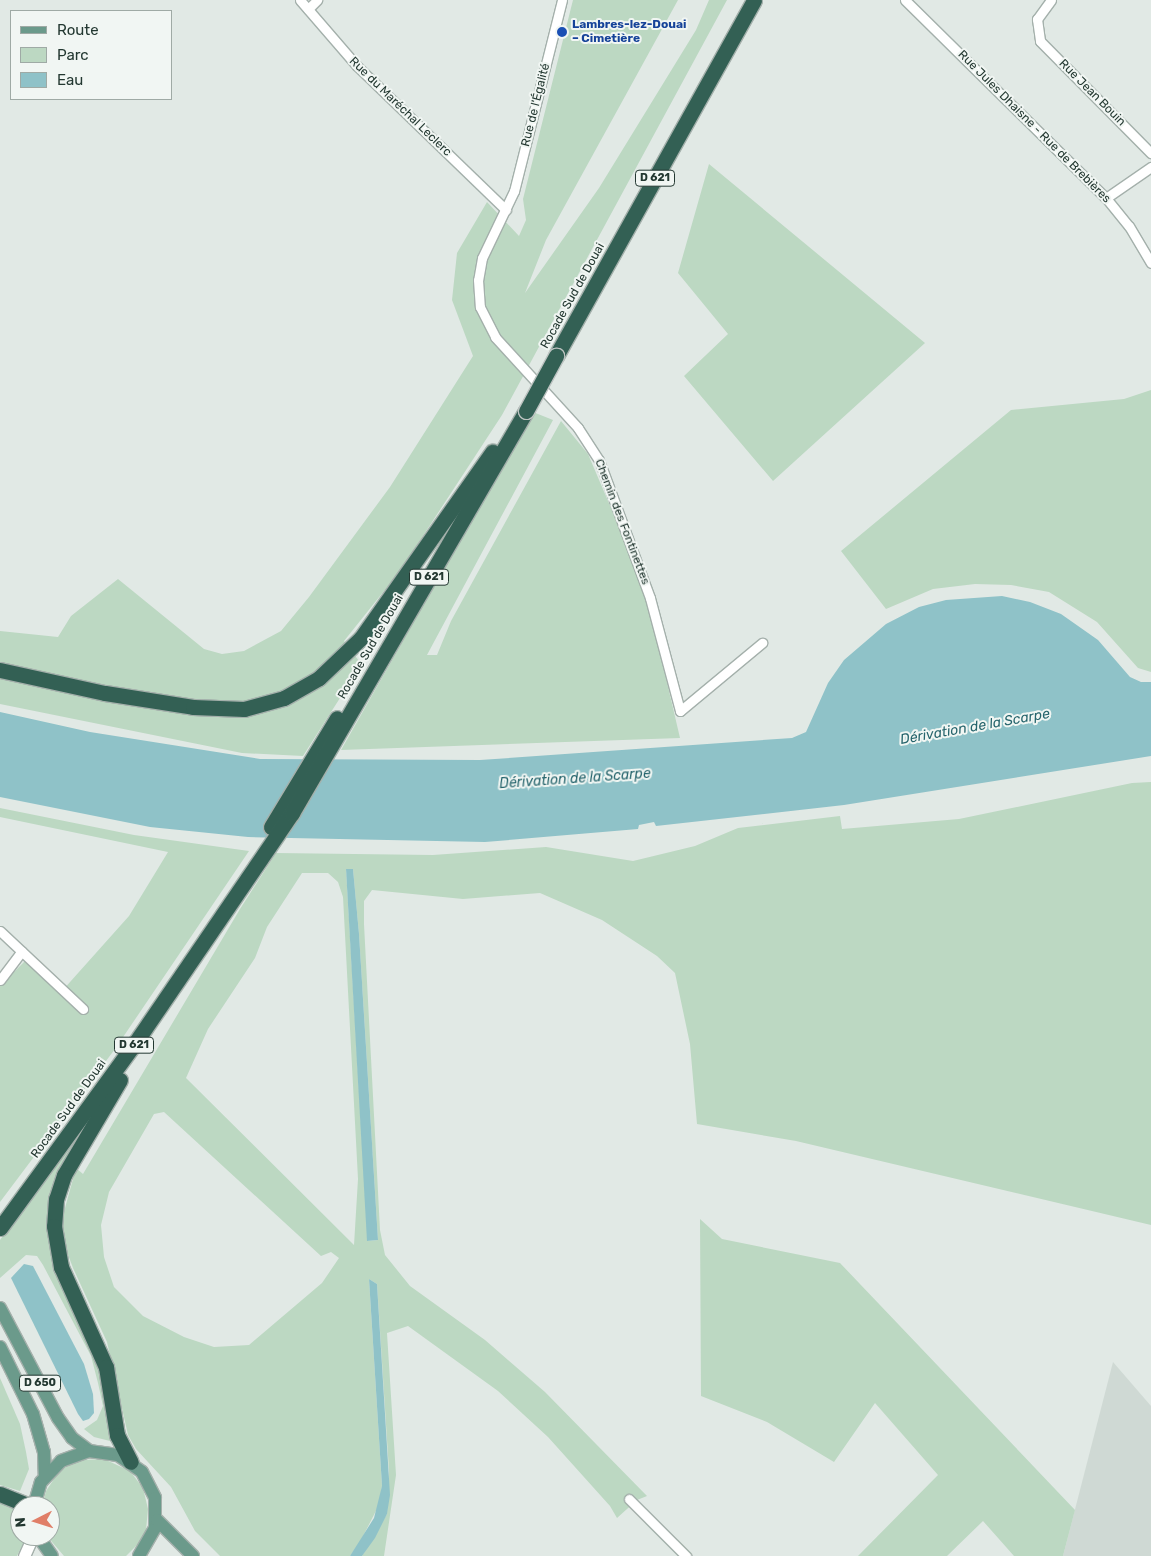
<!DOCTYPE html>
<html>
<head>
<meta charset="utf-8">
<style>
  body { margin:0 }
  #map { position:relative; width:1151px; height:1556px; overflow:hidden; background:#e1e9e5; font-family:Rubik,sans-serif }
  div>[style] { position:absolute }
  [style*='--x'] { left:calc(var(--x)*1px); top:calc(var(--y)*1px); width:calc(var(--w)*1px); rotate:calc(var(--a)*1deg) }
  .built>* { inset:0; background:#cfd9d4 }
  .green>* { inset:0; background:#bcd8c2 }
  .water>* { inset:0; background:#8fc2c8 }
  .roads { filter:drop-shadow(1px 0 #a4b0ab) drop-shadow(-1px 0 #a4b0ab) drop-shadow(0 1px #a4b0ab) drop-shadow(0 -1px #a4b0ab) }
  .street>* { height:9px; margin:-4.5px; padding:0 4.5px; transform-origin:4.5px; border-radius:4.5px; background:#fff }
  .secondary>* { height:11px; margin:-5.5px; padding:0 5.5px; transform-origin:5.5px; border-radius:5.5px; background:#fff }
  .primary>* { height:12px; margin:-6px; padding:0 6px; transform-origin:6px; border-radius:6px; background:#6b9a8b }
  .highway>* { height:15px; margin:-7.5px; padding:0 7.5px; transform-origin:7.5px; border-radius:7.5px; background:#336054 }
  .bridges { filter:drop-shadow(1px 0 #bdc3c1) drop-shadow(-1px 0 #bdc3c1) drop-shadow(0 1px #bdc3c1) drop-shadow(0 -1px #bdc3c1) }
  .highway-bridge>* { height:15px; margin:-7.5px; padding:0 7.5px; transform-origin:7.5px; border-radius:7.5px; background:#336054 }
  .dots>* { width:14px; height:14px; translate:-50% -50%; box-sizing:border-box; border:2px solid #f1f6f3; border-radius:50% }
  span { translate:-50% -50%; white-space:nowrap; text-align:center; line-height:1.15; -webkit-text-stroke:4px #f1f6f3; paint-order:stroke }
  .shield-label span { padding:1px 4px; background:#f1f6f3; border:1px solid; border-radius:4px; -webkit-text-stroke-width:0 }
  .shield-label { font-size:11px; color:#233831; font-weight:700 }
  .transit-label { font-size:12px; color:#164399; font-weight:700 }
  .left { translate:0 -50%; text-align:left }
  .street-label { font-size:12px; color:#233831 }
  .water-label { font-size:14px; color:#25646c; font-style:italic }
  .legend { position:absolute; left:10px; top:10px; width:162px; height:90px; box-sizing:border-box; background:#f1f6f3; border:1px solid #9faaa5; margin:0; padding:6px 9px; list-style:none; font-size:15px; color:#233831 }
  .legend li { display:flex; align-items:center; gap:10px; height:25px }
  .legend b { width:25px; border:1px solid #9faaa5 }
  .north { position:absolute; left:10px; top:1496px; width:50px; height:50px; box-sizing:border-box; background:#f1f6f3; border:1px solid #9faaa5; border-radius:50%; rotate:265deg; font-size:14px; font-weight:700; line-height:20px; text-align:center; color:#233831 }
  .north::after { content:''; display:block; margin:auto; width:18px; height:22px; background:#e07f68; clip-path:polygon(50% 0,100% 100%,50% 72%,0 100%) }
</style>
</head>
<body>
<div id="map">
  <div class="built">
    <i style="clip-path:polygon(1113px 1362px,1151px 1406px,1151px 1556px,1063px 1556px)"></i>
  </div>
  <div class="green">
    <i style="clip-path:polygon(573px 0,678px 0,546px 240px,525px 293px,599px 188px,696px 30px,709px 0,727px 0,502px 415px,400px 571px,344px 641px,359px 661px,340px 698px,303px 756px,242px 753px,0 704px,0 631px,58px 637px,71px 616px,118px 579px,204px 649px,222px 654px,244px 651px,281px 631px,309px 597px,390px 487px,473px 356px,452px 300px,457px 253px,487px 202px,519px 236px,526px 220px,523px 199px)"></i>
    <i style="clip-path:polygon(709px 164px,925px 343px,773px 481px,684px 376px,728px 334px,678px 273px)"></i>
    <i style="clip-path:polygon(1151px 390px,1151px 672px,1138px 668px,1097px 622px,1049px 592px,1011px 585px,975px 584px,933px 589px,886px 609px,841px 551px,1011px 410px,1124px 399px)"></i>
    <i style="clip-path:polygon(533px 412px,553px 420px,427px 655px,437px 655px,451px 621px,561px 421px,588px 454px,637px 569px,659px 629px,655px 631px,680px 738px,341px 750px)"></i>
    <i style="clip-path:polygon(evenodd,1151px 782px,1151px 1225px,796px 1141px,697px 1124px,690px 1044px,675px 973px,657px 956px,602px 920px,540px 893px,463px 899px,372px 890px,364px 901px,364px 924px,380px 1230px,385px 1255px,410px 1286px,485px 1340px,545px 1392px,647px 1496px,637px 1500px,617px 1518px,610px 1506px,548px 1437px,498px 1391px,408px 1326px,387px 1333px,396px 1475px,384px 1556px,362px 1556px,387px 1514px,389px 1471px,377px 1284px,369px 1279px,382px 1486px,380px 1503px,359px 1544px,350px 1556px,220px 1556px,195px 1531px,171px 1487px,136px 1449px,128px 1435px,107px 1342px,73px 1268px,64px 1244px,62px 1219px,76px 1168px,83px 1174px,240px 909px,276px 853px,433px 855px,546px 847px,633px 861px,695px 846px,738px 828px,840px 816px,842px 829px,959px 819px,1132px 783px,1151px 782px,346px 869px,353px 869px,359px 934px,378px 1240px,368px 1241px,346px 869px,1151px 782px,302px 873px,328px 873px,338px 882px,343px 897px,358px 1179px,354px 1245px,186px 1078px,208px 1029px,255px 958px,267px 927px,302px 873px,1151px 782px,164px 1112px,321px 1256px,331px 1252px,339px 1258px,322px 1283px,249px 1345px,214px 1347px,184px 1337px,143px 1316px,114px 1287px,104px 1257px,101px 1225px,109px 1192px,154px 1114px,164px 1112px)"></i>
    <i style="clip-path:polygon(0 808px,134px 835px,249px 851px,115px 1049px,0 1202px,0 986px,25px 961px,62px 991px,129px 916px,168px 852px,0 817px)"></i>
    <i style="clip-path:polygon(77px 1133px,80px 1133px,48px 1204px,96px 1354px,114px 1442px,94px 1437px,84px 1429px,97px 1420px,103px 1406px,98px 1383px,91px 1356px,43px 1265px,37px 1256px,26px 1255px,0 1278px,0 1240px)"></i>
    <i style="clip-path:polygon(700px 1219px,722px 1239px,840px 1263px,1075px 1510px,1063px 1556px,1014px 1556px,983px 1521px,947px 1556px,858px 1556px,938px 1475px,875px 1403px,834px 1462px,767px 1422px,701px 1396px)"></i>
    <i style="clip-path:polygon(0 1378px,20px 1424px,26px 1452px,29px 1469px,20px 1491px,0 1485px)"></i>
    <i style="clip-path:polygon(104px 1459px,130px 1471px,143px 1488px,148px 1509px,146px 1530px,139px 1543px,126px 1556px,64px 1556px,47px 1536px,50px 1536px,50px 1506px,42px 1506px,46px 1491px,58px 1473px,69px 1465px,83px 1460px)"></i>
    <i style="clip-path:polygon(0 1502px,20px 1510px,20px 1536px,27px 1536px,17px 1556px,0 1556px)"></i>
  </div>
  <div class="water">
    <i style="clip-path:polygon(1002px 596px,1030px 602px,1061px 614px,1098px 640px,1130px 677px,1141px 682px,1151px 682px,1151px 756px,844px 805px,656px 826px,654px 822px,639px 825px,638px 829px,485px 842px,248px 837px,150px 827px,0 797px,0 712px,90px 732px,260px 759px,480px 760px,792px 738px,806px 732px,828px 683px,844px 660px,886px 624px,919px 607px,946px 600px)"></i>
    <i style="clip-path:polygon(346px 869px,353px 869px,359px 934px,378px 1240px,367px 1241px)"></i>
    <i style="clip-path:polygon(24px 1264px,33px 1266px,84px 1364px,93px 1394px,94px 1413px,89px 1419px,83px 1421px,78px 1414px,11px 1278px)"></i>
    <i style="clip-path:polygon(369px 1279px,377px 1284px,390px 1495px,387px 1514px,375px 1538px,362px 1556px,350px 1556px,374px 1518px,382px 1486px)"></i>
  </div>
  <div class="roads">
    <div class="street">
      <i style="--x:300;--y:0;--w:87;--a:49.2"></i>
      <i style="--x:357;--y:66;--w:207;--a:44"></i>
      <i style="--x:562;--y:0;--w:197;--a:104.1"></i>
      <i style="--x:514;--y:191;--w:74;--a:115.5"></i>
      <i style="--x:482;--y:258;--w:22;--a:100"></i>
      <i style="--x:478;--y:280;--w:27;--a:86"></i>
      <i style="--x:480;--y:307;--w:34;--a:63"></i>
      <i style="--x:495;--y:337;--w:123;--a:47.6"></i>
      <i style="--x:578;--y:428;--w:38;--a:57"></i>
      <i style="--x:599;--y:460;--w:147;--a:69.7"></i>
      <i style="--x:650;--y:598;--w:117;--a:75.1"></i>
      <i style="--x:680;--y:711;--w:107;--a:-39.7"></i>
      <i style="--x:905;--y:0;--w:282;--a:44.6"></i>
      <i style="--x:1106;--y:198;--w:36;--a:51"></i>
      <i style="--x:1129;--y:226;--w:43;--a:59.3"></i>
      <i style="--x:1051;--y:0;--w:24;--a:126"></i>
      <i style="--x:1037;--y:19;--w:22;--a:82"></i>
      <i style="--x:1040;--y:41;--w:158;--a:45.3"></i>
      <i style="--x:308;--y:9;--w:13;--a:-45"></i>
      <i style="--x:1106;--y:198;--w:55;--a:-34.6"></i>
      <i style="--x:0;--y:931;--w:114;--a:43.2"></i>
      <i style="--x:0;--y:980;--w:36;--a:-53"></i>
      <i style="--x:629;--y:1499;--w:81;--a:45"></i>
    </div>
    <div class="secondary">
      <i style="--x:24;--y:1556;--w:22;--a:-66"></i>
    </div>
    <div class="primary">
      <i style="--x:0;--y:1308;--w:124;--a:62.2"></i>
      <i style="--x:58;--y:1418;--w:24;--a:55"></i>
      <i style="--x:72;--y:1438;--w:21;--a:37"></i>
      <i style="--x:0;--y:1347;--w:75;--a:63.8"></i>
      <i style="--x:33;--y:1414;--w:40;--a:74"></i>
      <i style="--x:44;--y:1452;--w:24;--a:88"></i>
      <i style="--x:34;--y:1506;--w:25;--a:-74"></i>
      <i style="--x:41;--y:1482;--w:29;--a:-46"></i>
      <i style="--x:61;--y:1461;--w:30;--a:-20"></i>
      <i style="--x:89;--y:1451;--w:29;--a:8"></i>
      <i style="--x:118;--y:1455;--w:29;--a:35"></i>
      <i style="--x:142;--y:1472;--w:29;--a:63"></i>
      <i style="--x:155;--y:1498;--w:30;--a:90"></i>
      <i style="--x:155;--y:1528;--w:32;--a:120"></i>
      <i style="--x:157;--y:1520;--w:51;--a:45"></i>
      <i style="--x:38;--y:1536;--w:24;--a:55"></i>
    </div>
    <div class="highway">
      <i style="--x:556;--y:356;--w:407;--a:-60.9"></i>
      <i style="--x:0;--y:670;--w:107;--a:12.4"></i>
      <i style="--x:105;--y:693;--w:89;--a:9"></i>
      <i style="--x:193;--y:707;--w:51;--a:2.2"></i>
      <i style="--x:244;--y:709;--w:41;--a:-15.4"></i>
      <i style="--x:284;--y:698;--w:40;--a:-29.7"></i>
      <i style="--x:319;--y:678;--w:58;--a:-43.6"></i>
      <i style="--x:361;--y:638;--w:228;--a:-54.8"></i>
      <i style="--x:271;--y:827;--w:127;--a:-58.8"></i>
      <i style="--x:120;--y:1080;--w:110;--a:120.5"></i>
      <i style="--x:64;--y:1175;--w:25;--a:108"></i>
      <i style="--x:56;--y:1199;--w:27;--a:94"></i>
      <i style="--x:54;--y:1226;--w:42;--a:80.3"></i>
      <i style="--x:61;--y:1267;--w:110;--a:65.8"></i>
      <i style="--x:106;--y:1367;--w:69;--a:80.8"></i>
      <i style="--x:117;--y:1435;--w:30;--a:63"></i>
      <i style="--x:0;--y:1228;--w:229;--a:-53.9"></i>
      <i style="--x:135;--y:1043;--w:278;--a:-55.7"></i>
      <i style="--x:292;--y:813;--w:465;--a:-59.8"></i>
      <i style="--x:0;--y:1494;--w:32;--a:22"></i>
    </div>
  </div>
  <div class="bridges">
    <div class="highway-bridge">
      <i style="--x:526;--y:411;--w:63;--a:-61.4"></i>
    </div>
  </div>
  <div class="dots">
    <i style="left:562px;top:32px;background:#1a4fb4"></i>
  </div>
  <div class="shield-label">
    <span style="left:655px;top:178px">D 621</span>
    <span style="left:429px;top:577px">D 621</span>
    <span style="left:134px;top:1045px">D 621</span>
    <span style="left:40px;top:1383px">D 650</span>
  </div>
  <div class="transit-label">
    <span class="left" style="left:572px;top:32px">Lambres-lez-Douai<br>– Cimetière</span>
  </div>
  <div class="street-label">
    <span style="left:1092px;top:93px;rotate:45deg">Rue Jean Bouin</span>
    <span style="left:536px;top:105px;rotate:-76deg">Rue de l'Égalité</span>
    <span style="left:400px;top:107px;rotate:44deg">Rue du Maréchal Leclerc</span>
    <span style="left:1034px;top:127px;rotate:45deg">Rue Jules Dhaisne - Rue de Brebières</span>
    <span style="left:573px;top:296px;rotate:-61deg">Rocade Sud de Douai</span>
    <span style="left:622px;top:522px;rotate:69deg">Chemin des Fontinettes</span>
    <span style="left:371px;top:647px;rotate:-60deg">Rocade Sud de Douai</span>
    <span style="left:69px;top:1109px;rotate:-54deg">Rocade Sud de Douai</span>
  </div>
  <div class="water-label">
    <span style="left:975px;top:727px;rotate:-10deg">Dérivation de la Scarpe</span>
    <span style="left:575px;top:779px;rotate:-4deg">Dérivation de la Scarpe</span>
  </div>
  <ul class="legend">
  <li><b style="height:6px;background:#6b9a8b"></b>Route</li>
  <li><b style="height:14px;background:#bcd8c2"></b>Parc</li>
  <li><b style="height:14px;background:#8fc2c8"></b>Eau</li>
  </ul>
  <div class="north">N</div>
</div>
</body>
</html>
